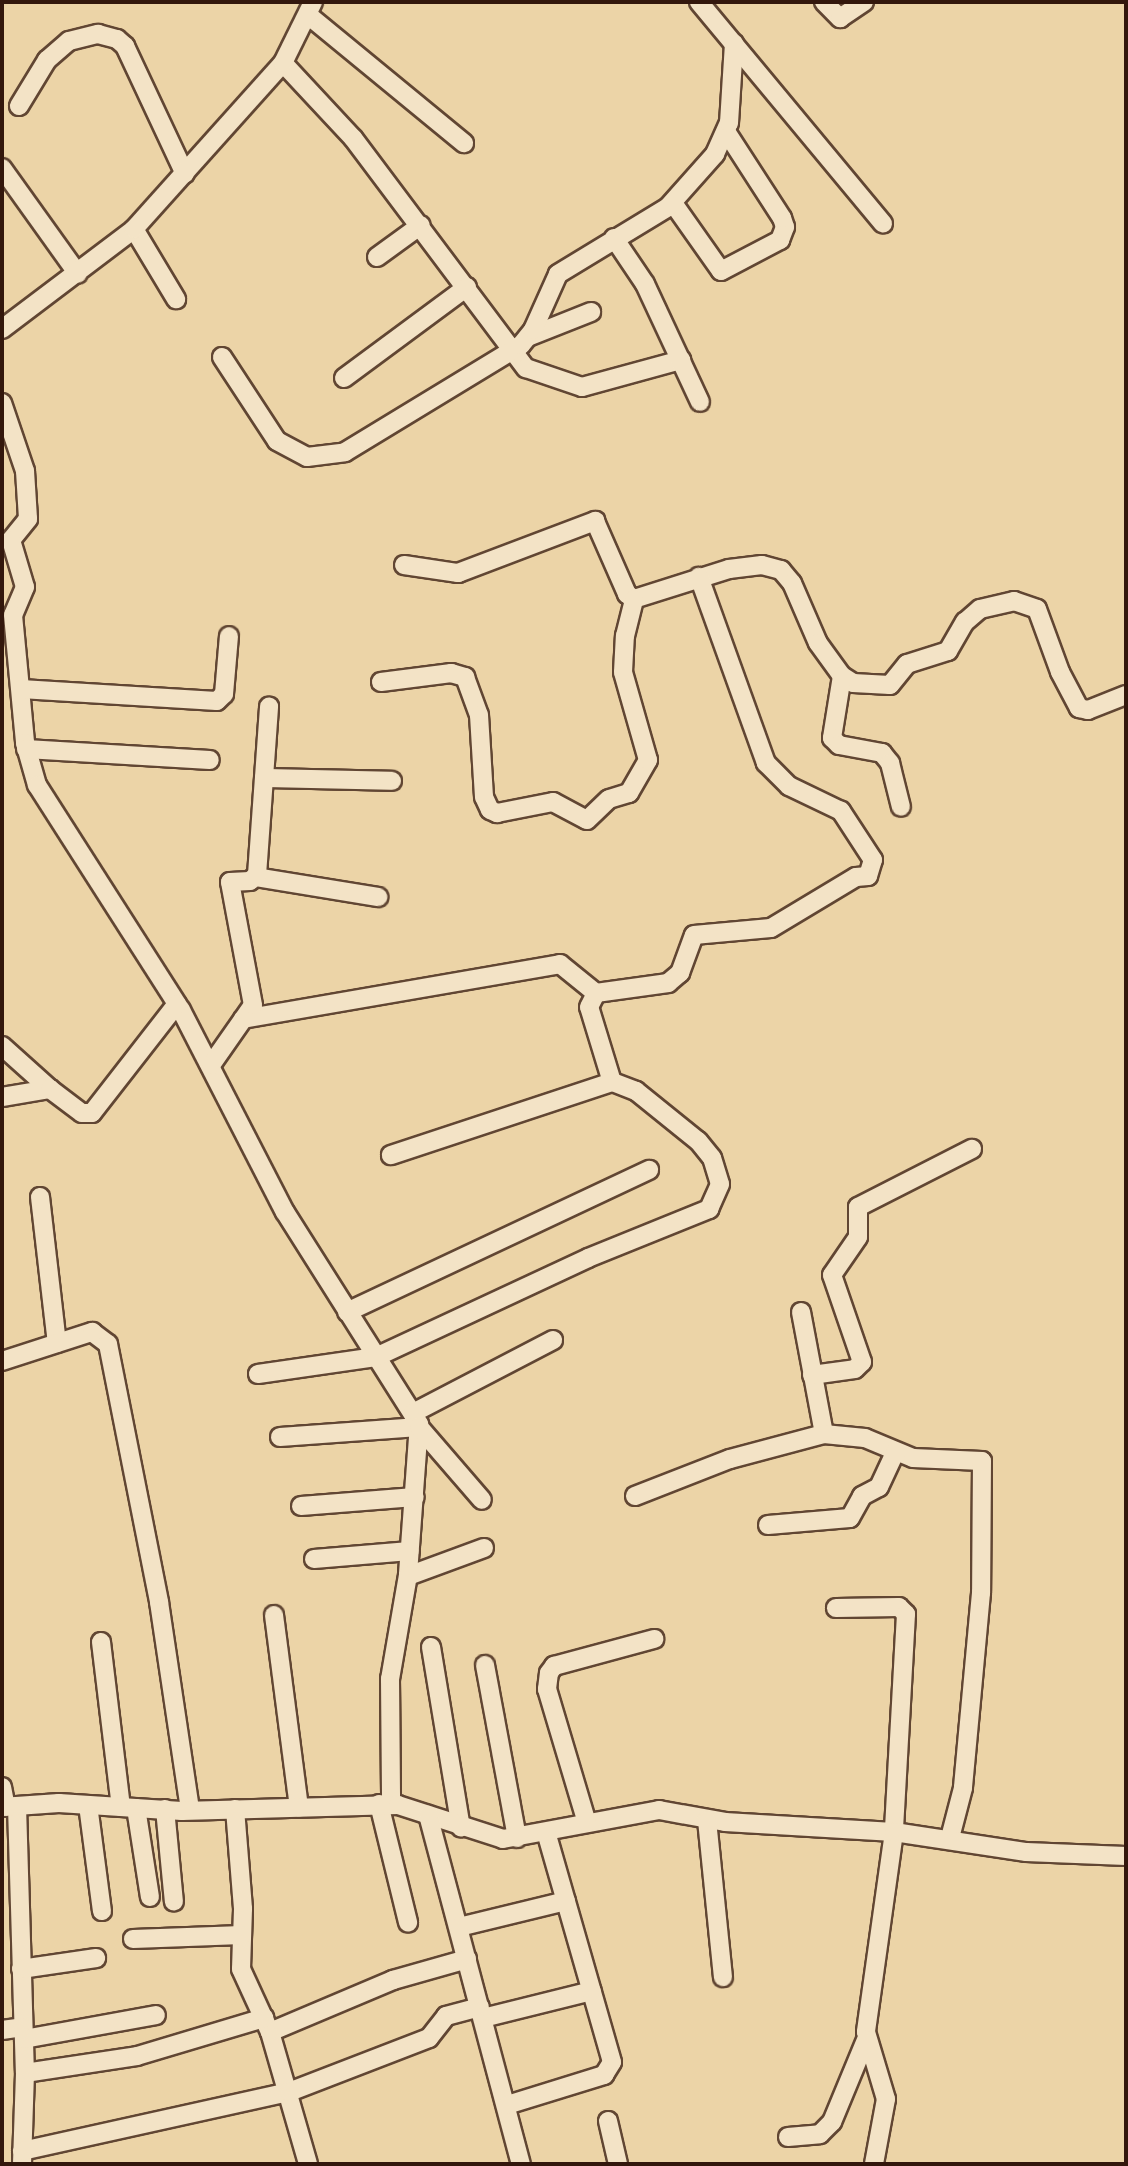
<!DOCTYPE html>
<html>
<head>
<meta charset="utf-8">
<style>
  body { margin:0 }
  #map { position:relative; width:1128px; height:2166px; overflow:hidden; background:#ecd4a7; font-family:Cardo,serif }
  div>[style] { position:absolute }
  [style*='--x'] { left:calc(var(--x)*1px); top:calc(var(--y)*1px); width:calc(var(--w)*1px); rotate:calc(var(--a)*1deg) }
  .roads { filter:drop-shadow(2px 0 #614633) drop-shadow(-2px 0 #614633) drop-shadow(0 2px #614633) drop-shadow(0 -2px #614633) }
  .minor>* { height:18px; margin:-9px; padding:0 9px; transform-origin:9px; border-radius:9px; background:#f3e3c6 }
  span { translate:-50% -50%; white-space:nowrap; text-align:center; line-height:1.15; -webkit-text-stroke:5px #f3e3c6; paint-order:stroke }
  .frame { position:absolute; inset:0; border:4px solid #33170c; pointer-events:none }
</style>
</head>
<body>
<div id="map">
  <div class="roads">
    <div class="minor">
      <i style="--x:699;--y:2;--w:288;--a:50.3"></i>
      <i style="--x:824;--y:2;--w:23;--a:45"></i>
      <i style="--x:840;--y:18;--w:29;--a:-34"></i>
      <i style="--x:308;--y:15;--w:202;--a:39.4"></i>
      <i style="--x:283;--y:63;--w:103;--a:47"></i>
      <i style="--x:353;--y:138;--w:288;--a:53.1"></i>
      <i style="--x:526;--y:368;--w:59;--a:18.7"></i>
      <i style="--x:582;--y:387;--w:103;--a:-15.3"></i>
      <i style="--x:19;--y:106;--w:54;--a:-58.7"></i>
      <i style="--x:47;--y:60;--w:29;--a:-41"></i>
      <i style="--x:69;--y:41;--w:30;--a:-14"></i>
      <i style="--x:98;--y:34;--w:20;--a:15"></i>
      <i style="--x:117;--y:39;--w:11;--a:41"></i>
      <i style="--x:125;--y:46;--w:141;--a:64.9"></i>
      <i style="--x:2;--y:168;--w:130;--a:54.4"></i>
      <i style="--x:673;--y:203;--w:83;--a:54.8"></i>
      <i style="--x:721;--y:271;--w:67;--a:-27.7"></i>
      <i style="--x:780;--y:240;--w:14;--a:-69"></i>
      <i style="--x:785;--y:227;--w:9;--a:-108"></i>
      <i style="--x:782;--y:218;--w:101;--a:-122.9"></i>
      <i style="--x:134;--y:229;--w:82;--a:59"></i>
      <i style="--x:614;--y:238;--w:55;--a:56"></i>
      <i style="--x:645;--y:284;--w:130;--a:65"></i>
      <i style="--x:377;--y:257;--w:54;--a:-36"></i>
      <i style="--x:2;--y:329;--w:166;--a:-37.1"></i>
      <i style="--x:134;--y:229;--w:223;--a:-48.1"></i>
      <i style="--x:283;--y:63;--w:68;--a:-63.8"></i>
      <i style="--x:528;--y:337;--w:68;--a:-21.6"></i>
      <i style="--x:222;--y:357;--w:100;--a:56.8"></i>
      <i style="--x:277;--y:441;--w:34;--a:28"></i>
      <i style="--x:307;--y:457;--w:38;--a:-7"></i>
      <i style="--x:345;--y:452;--w:206;--a:-31.3"></i>
      <i style="--x:521;--y:345;--w:19;--a:-51"></i>
      <i style="--x:533;--y:330;--w:61;--a:-65.9"></i>
      <i style="--x:558;--y:274;--w:129;--a:-31.3"></i>
      <i style="--x:668;--y:207;--w:71;--a:-48.4"></i>
      <i style="--x:715;--y:154;--w:34;--a:-66"></i>
      <i style="--x:729;--y:123;--w:80;--a:-86.4"></i>
      <i style="--x:344;--y:378;--w:153;--a:-36.5"></i>
      <i style="--x:2;--y:403;--w:72;--a:71.3"></i>
      <i style="--x:25;--y:471;--w:48;--a:86.4"></i>
      <i style="--x:28;--y:519;--w:27;--a:129"></i>
      <i style="--x:11;--y:540;--w:49;--a:73.4"></i>
      <i style="--x:25;--y:587;--w:30;--a:113"></i>
      <i style="--x:13;--y:615;--w:129;--a:84.6"></i>
      <i style="--x:25;--y:743;--w:44;--a:74.1"></i>
      <i style="--x:37;--y:785;--w:267;--a:57.4"></i>
      <i style="--x:181;--y:1010;--w:227;--a:62.8"></i>
      <i style="--x:285;--y:1212;--w:251;--a:57.7"></i>
      <i style="--x:419;--y:1424;--w:151;--a:94.2"></i>
      <i style="--x:408;--y:1575;--w:106;--a:99.8"></i>
      <i style="--x:390;--y:1679;--w:126;--a:89.5"></i>
      <i style="--x:404;--y:565;--w:55;--a:8.4"></i>
      <i style="--x:458;--y:573;--w:147;--a:-20.8"></i>
      <i style="--x:595;--y:521;--w:80;--a:66.3"></i>
      <i style="--x:627;--y:594;--w:9;--a:36"></i>
      <i style="--x:634;--y:599;--w:100;--a:-17.5"></i>
      <i style="--x:729;--y:569;--w:33;--a:-7"></i>
      <i style="--x:762;--y:565;--w:20;--a:15"></i>
      <i style="--x:781;--y:570;--w:17;--a:50"></i>
      <i style="--x:792;--y:583;--w:65;--a:66.6"></i>
      <i style="--x:818;--y:643;--w:41;--a:54"></i>
      <i style="--x:842;--y:676;--w:13;--a:32"></i>
      <i style="--x:853;--y:683;--w:37;--a:3"></i>
      <i style="--x:890;--y:685;--w:27;--a:-51"></i>
      <i style="--x:907;--y:664;--w:43;--a:-17.6"></i>
      <i style="--x:948;--y:651;--w:34;--a:-60"></i>
      <i style="--x:965;--y:622;--w:20;--a:-41"></i>
      <i style="--x:980;--y:609;--w:35;--a:-13"></i>
      <i style="--x:1014;--y:601;--w:24;--a:19"></i>
      <i style="--x:1037;--y:609;--w:67;--a:69.9"></i>
      <i style="--x:1060;--y:672;--w:41;--a:62.2"></i>
      <i style="--x:1079;--y:708;--w:9;--a:13"></i>
      <i style="--x:1088;--y:710;--w:41;--a:-21.5"></i>
      <i style="--x:842;--y:676;--w:63;--a:99.2"></i>
      <i style="--x:832;--y:738;--w:10;--a:45"></i>
      <i style="--x:839;--y:745;--w:44;--a:10.5"></i>
      <i style="--x:882;--y:753;--w:13;--a:51"></i>
      <i style="--x:890;--y:763;--w:45;--a:76"></i>
      <i style="--x:381;--y:682;--w:71;--a:-7.3"></i>
      <i style="--x:451;--y:673;--w:15;--a:16"></i>
      <i style="--x:465;--y:677;--w:40;--a:69.8"></i>
      <i style="--x:479;--y:715;--w:82;--a:86.5"></i>
      <i style="--x:484;--y:797;--w:14;--a:65"></i>
      <i style="--x:490;--y:810;--w:8;--a:23"></i>
      <i style="--x:497;--y:813;--w:57;--a:-11.1"></i>
      <i style="--x:553;--y:802;--w:38;--a:28"></i>
      <i style="--x:587;--y:820;--w:30;--a:-44"></i>
      <i style="--x:609;--y:799;--w:21;--a:-17"></i>
      <i style="--x:629;--y:793;--w:38;--a:-60"></i>
      <i style="--x:648;--y:760;--w:91;--a:-105.9"></i>
      <i style="--x:623;--y:672;--w:36;--a:-87"></i>
      <i style="--x:625;--y:636;--w:38;--a:-76"></i>
      <i style="--x:21;--y:689;--w:196;--a:3.5"></i>
      <i style="--x:217;--y:701;--w:10;--a:-45"></i>
      <i style="--x:224;--y:694;--w:58;--a:-85.1"></i>
      <i style="--x:26;--y:749;--w:184;--a:3.4"></i>
      <i style="--x:264;--y:778;--w:128;--a:1.3"></i>
      <i style="--x:256;--y:877;--w:124;--a:9.3"></i>
      <i style="--x:243;--y:1019;--w:322;--a:-9.8"></i>
      <i style="--x:560;--y:964;--w:46;--a:38.9"></i>
      <i style="--x:2;--y:1046;--w:64;--a:41.9"></i>
      <i style="--x:211;--y:1065;--w:73;--a:-55"></i>
      <i style="--x:253;--y:1005;--w:125;--a:-100.6"></i>
      <i style="--x:230;--y:882;--w:20;--a:-3"></i>
      <i style="--x:250;--y:881;--w:9;--a:-41"></i>
      <i style="--x:257;--y:875;--w:169;--a:-85.9"></i>
      <i style="--x:612;--y:1082;--w:78;--a:-107"></i>
      <i style="--x:589;--y:1007;--w:16;--a:-63"></i>
      <i style="--x:596;--y:993;--w:73;--a:-7.9"></i>
      <i style="--x:668;--y:983;--w:16;--a:-40"></i>
      <i style="--x:680;--y:973;--w:40;--a:-69.8"></i>
      <i style="--x:694;--y:935;--w:77;--a:-5.2"></i>
      <i style="--x:771;--y:928;--w:99;--a:-31"></i>
      <i style="--x:856;--y:877;--w:12;--a:-5"></i>
      <i style="--x:868;--y:876;--w:17;--a:-73"></i>
      <i style="--x:873;--y:860;--w:59;--a:-123.1"></i>
      <i style="--x:841;--y:811;--w:58;--a:-154.3"></i>
      <i style="--x:789;--y:786;--w:33;--a:-135"></i>
      <i style="--x:766;--y:763;--w:198;--a:-109.8"></i>
      <i style="--x:2;--y:1097;--w:49;--a:-9.5"></i>
      <i style="--x:50;--y:1089;--w:40;--a:37"></i>
      <i style="--x:82;--y:1113;--w:10;--a:0"></i>
      <i style="--x:92;--y:1113;--w:138;--a:-52.1"></i>
      <i style="--x:40;--y:1197;--w:147;--a:83.4"></i>
      <i style="--x:347;--y:1312;--w:334;--a:-25.2"></i>
      <i style="--x:801;--y:1312;--w:124;--a:79.3"></i>
      <i style="--x:824;--y:1434;--w:41;--a:5.6"></i>
      <i style="--x:865;--y:1438;--w:52;--a:22.6"></i>
      <i style="--x:913;--y:1458;--w:69;--a:2.5"></i>
      <i style="--x:982;--y:1461;--w:132;--a:90.4"></i>
      <i style="--x:981;--y:1593;--w:196;--a:95.3"></i>
      <i style="--x:963;--y:1788;--w:52;--a:104.6"></i>
      <i style="--x:2;--y:1361;--w:95;--a:-17.9"></i>
      <i style="--x:92;--y:1332;--w:20;--a:37"></i>
      <i style="--x:108;--y:1344;--w:263;--a:78.8"></i>
      <i style="--x:159;--y:1602;--w:210;--a:81.5"></i>
      <i style="--x:258;--y:1374;--w:119;--a:-8.2"></i>
      <i style="--x:376;--y:1357;--w:234;--a:-25"></i>
      <i style="--x:588;--y:1258;--w:131;--a:-22"></i>
      <i style="--x:709;--y:1209;--w:27;--a:-66"></i>
      <i style="--x:720;--y:1184;--w:27;--a:-107"></i>
      <i style="--x:712;--y:1158;--w:22;--a:-129"></i>
      <i style="--x:698;--y:1141;--w:80;--a:-141.1"></i>
      <i style="--x:636;--y:1091;--w:26;--a:-159"></i>
      <i style="--x:612;--y:1082;--w:233;--a:161.7"></i>
      <i style="--x:812;--y:1375;--w:43;--a:-7.9"></i>
      <i style="--x:855;--y:1369;--w:10;--a:-45"></i>
      <i style="--x:862;--y:1362;--w:92;--a:-109"></i>
      <i style="--x:832;--y:1275;--w:46;--a:-55.6"></i>
      <i style="--x:858;--y:1237;--w:30;--a:-90"></i>
      <i style="--x:858;--y:1207;--w:128;--a:-27"></i>
      <i style="--x:413;--y:1413;--w:158;--a:-27.5"></i>
      <i style="--x:280;--y:1437;--w:139;--a:-4.1"></i>
      <i style="--x:419;--y:1427;--w:96;--a:49.2"></i>
      <i style="--x:635;--y:1496;--w:102;--a:-21.3"></i>
      <i style="--x:730;--y:1459;--w:97;--a:-14.9"></i>
      <i style="--x:301;--y:1506;--w:114;--a:-4.5"></i>
      <i style="--x:768;--y:1525;--w:82;--a:-4.9"></i>
      <i style="--x:850;--y:1518;--w:25;--a:-61"></i>
      <i style="--x:862;--y:1496;--w:19;--a:-28"></i>
      <i style="--x:879;--y:1487;--w:38;--a:-65"></i>
      <i style="--x:314;--y:1559;--w:96;--a:-4.8"></i>
      <i style="--x:408;--y:1576;--w:81;--a:-20.2"></i>
      <i style="--x:836;--y:1608;--w:63;--a:-0.9"></i>
      <i style="--x:899;--y:1607;--w:10;--a:45"></i>
      <i style="--x:906;--y:1614;--w:218;--a:93.2"></i>
      <i style="--x:894;--y:1832;--w:202;--a:98"></i>
      <i style="--x:866;--y:2032;--w:70;--a:73.4"></i>
      <i style="--x:886;--y:2099;--w:66;--a:100.5"></i>
      <i style="--x:274;--y:1615;--w:194;--a:82.6"></i>
      <i style="--x:101;--y:1642;--w:166;--a:83.1"></i>
      <i style="--x:431;--y:1647;--w:183;--a:80.6"></i>
      <i style="--x:485;--y:1665;--w:176;--a:79.5"></i>
      <i style="--x:2;--y:1787;--w:20;--a:79"></i>
      <i style="--x:379;--y:1804;--w:122;--a:76.2"></i>
      <i style="--x:88;--y:1805;--w:107;--a:82.5"></i>
      <i style="--x:17;--y:1806;--w:267;--a:88.3"></i>
      <i style="--x:25;--y:2073;--w:91;--a:91.9"></i>
      <i style="--x:2;--y:1807;--w:57;--a:-4"></i>
      <i style="--x:59;--y:1803;--w:123;--a:3.7"></i>
      <i style="--x:182;--y:1811;--w:216;--a:-1.6"></i>
      <i style="--x:398;--y:1805;--w:110;--a:17.9"></i>
      <i style="--x:503;--y:1839;--w:159;--a:-10.5"></i>
      <i style="--x:659;--y:1810;--w:67;--a:10.3"></i>
      <i style="--x:725;--y:1822;--w:169;--a:3.4"></i>
      <i style="--x:894;--y:1832;--w:134;--a:8.6"></i>
      <i style="--x:1026;--y:1852;--w:100;--a:2.3"></i>
      <i style="--x:136;--y:1808;--w:90;--a:81.1"></i>
      <i style="--x:165;--y:1809;--w:93;--a:84.5"></i>
      <i style="--x:235;--y:1809;--w:100;--a:85.4"></i>
      <i style="--x:243;--y:1909;--w:60;--a:91.9"></i>
      <i style="--x:241;--y:1969;--w:69;--a:65.3"></i>
      <i style="--x:270;--y:2032;--w:137;--a:73.9"></i>
      <i style="--x:428;--y:1815;--w:361;--a:75.1"></i>
      <i style="--x:707;--y:1820;--w:158;--a:84.2"></i>
      <i style="--x:587;--y:1823;--w:140;--a:-106.6"></i>
      <i style="--x:547;--y:1689;--w:16;--a:-83"></i>
      <i style="--x:549;--y:1673;--w:9;--a:-54"></i>
      <i style="--x:554;--y:1666;--w:104;--a:-15.1"></i>
      <i style="--x:459;--y:1927;--w:110;--a:-13.7"></i>
      <i style="--x:133;--y:1939;--w:109;--a:-2.1"></i>
      <i style="--x:21;--y:1969;--w:76;--a:-8.3"></i>
      <i style="--x:483;--y:2018;--w:112;--a:-13.9"></i>
      <i style="--x:2;--y:2030;--w:21;--a:-8"></i>
      <i style="--x:270;--y:2032;--w:134;--a:-22.9"></i>
      <i style="--x:393;--y:1980;--w:77;--a:-15.8"></i>
      <i style="--x:24;--y:2039;--w:134;--a:-10.3"></i>
      <i style="--x:25;--y:2073;--w:113;--a:-8.6"></i>
      <i style="--x:137;--y:2056;--w:133;--a:-16.7"></i>
      <i style="--x:507;--y:2105;--w:102;--a:-17.2"></i>
      <i style="--x:604;--y:2075;--w:15;--a:-58"></i>
      <i style="--x:612;--y:2062;--w:239;--a:-106"></i>
      <i style="--x:608;--y:2121;--w:44;--a:76.9"></i>
      <i style="--x:788;--y:2137;--w:32;--a:-5"></i>
      <i style="--x:820;--y:2134;--w:17;--a:-45"></i>
      <i style="--x:832;--y:2122;--w:89;--a:-67.5"></i>
      <i style="--x:22;--y:2151;--w:273;--a:-12.5"></i>
      <i style="--x:289;--y:2092;--w:150;--a:-21.1"></i>
      <i style="--x:429;--y:2038;--w:28;--a:-52"></i>
      <i style="--x:446;--y:2016;--w:35;--a:-15"></i>
    </div>
  </div>
  <div class="frame"></div>
</div>
</body>
</html>
